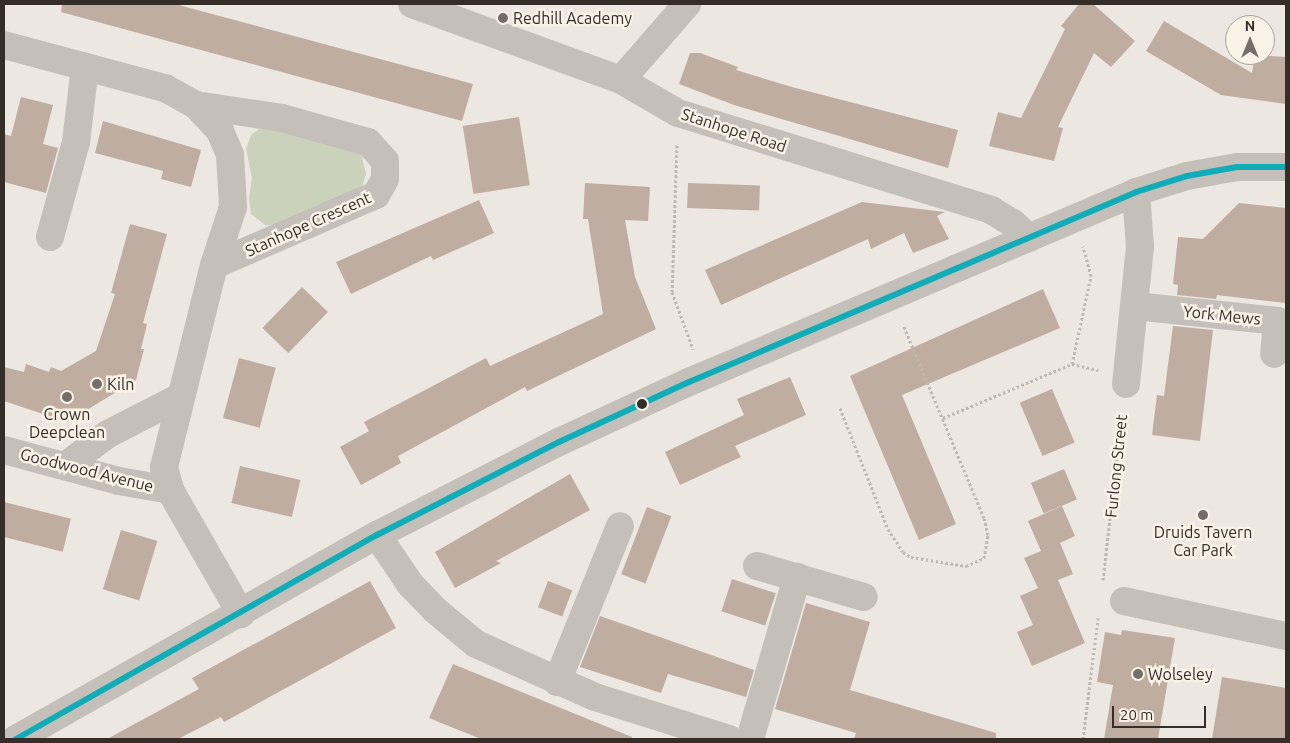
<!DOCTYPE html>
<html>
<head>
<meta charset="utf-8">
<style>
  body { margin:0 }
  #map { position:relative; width:1290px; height:743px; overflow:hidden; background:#ece7e0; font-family:Ubuntu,sans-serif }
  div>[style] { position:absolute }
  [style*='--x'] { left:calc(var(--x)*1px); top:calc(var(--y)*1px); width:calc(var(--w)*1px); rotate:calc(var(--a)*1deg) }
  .green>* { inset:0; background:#ccd1bb }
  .building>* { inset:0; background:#bfada2; transform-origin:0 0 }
  .path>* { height:3px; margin-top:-1.5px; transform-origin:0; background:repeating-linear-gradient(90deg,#bdb8b2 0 2.5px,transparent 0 5px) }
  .minor>* { height:28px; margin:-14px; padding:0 14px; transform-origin:14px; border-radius:14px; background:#c5bfb9 }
  .bus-1>* { height:6px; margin:-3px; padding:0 3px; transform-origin:3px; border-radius:3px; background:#10adb8 }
  .dots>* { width:14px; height:14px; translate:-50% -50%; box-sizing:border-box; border:2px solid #f9f2e7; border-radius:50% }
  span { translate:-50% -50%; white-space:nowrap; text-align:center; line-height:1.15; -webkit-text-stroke:5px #f9f2e7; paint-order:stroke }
  .poi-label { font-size:16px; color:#352d28 }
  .left { translate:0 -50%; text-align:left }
  .street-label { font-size:16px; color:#352d28 }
  .frame { position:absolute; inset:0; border:5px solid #352d28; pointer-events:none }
  .north { position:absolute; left:1225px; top:15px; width:50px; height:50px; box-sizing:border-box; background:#f9f2e7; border:1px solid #aba39b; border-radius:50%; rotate:0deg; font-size:14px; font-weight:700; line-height:20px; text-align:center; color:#352d28 }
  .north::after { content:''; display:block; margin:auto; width:18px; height:22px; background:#756e68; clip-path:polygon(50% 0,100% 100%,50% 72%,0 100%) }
  .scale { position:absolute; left:1112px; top:706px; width:94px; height:22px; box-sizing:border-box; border:2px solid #352d28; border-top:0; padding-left:6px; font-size:15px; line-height:18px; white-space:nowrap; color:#352d28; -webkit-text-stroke:4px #f9f2e7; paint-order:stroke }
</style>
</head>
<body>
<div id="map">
  <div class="green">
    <i style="clip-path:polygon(262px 127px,353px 147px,362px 157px,366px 174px,362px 186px,354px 196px,283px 226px,265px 225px,251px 214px,249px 197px,252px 178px,246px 149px,251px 135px)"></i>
  </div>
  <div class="building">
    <i style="clip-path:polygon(62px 4px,175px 4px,473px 84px,462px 121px,61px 12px)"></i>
    <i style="clip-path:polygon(1079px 4px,1093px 4px,1135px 41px,1111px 67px,1094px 53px,1058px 127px,1063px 128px,1054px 161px,989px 146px,998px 112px,1021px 118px,1065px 29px,1061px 26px)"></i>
    <i style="clip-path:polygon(1164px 21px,1252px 73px,1255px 55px,1286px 57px,1286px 104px,1221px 95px,1146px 51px)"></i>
    <i style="clip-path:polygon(690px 53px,700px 53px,738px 67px,736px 70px,792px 87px,958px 130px,948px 168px,734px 105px,679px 84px)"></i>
    <i style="clip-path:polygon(21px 97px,53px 105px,43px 144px,58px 148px,46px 193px,4px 182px,4px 134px,11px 136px)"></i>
    <i style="left:519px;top:117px;width:69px;height:57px;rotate:81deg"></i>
    <i style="clip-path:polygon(103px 121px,201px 150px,191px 187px,161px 179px,163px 171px,95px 153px)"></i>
    <i style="clip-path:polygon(585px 183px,650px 187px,648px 221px,625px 220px,635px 277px,656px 329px,527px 391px,525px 387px,398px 456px,401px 463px,361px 485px,340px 447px,369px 431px,364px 422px,486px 358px,490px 366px,603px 314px,588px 219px,583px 219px)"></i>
    <i style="left:688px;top:183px;width:72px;height:25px;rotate:2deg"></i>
    <i style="clip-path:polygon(479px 200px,494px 233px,433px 260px,431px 256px,351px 294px,336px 262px)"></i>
    <i style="clip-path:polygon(862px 202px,945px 212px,937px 216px,949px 239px,913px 253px,904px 233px,871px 249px,868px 239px,721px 305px,705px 270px)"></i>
    <i style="clip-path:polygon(1239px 203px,1286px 208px,1286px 303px,1217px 295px,1216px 299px,1177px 295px,1178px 285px,1173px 284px,1178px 237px,1203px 239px)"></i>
    <i style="clip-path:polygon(130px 224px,167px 234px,143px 323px,147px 324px,141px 349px,144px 349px,136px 380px,67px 422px,4px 401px,4px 367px,24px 372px,26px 364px,49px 372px,51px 367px,61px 371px,96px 351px,115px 294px,111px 293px)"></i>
    <i style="left:302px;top:287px;width:36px;height:57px;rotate:44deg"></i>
    <i style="clip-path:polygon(1043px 289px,1060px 328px,902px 395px,956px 524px,919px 540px,850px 376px)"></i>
    <i style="clip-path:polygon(1173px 326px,1213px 330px,1200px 441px,1152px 435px,1157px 395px,1164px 396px)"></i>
    <i style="left:239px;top:358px;width:38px;height:62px;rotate:15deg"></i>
    <i style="clip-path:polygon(790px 377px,806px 415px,735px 446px,741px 457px,680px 485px,665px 452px,744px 415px,737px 399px)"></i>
    <i style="left:1052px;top:389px;width:58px;height:35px;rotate:67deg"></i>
    <i style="left:240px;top:466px;width:62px;height:38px;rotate:13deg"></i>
    <i style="left:1064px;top:469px;width:33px;height:36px;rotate:67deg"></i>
    <i style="clip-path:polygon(570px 474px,590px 510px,496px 561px,501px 563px,455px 588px,435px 552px)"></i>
    <i style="left:4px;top:502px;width:69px;height:34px;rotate:14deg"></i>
    <i style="clip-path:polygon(1062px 506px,1075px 536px,1060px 543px,1073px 574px,1058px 580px,1085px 643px,1032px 666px,1017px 632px,1033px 625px,1020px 596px,1038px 588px,1024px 558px,1041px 551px,1028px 521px)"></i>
    <i style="left:647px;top:507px;width:26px;height:72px;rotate:21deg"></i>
    <i style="left:121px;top:530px;width:38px;height:62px;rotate:17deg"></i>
    <i style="left:732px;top:579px;width:46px;height:34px;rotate:18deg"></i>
    <i style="clip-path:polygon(370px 581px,396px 628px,224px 722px,221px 717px,178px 739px,107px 739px,199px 689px,192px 678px)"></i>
    <i style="left:548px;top:581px;width:26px;height:28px;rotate:21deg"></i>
    <i style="clip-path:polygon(806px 603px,870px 622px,850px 690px,996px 733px,996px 739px,854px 739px,856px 733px,775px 709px)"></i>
    <i style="clip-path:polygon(600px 616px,754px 670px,746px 697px,668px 674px,661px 693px,580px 667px)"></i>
    <i style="clip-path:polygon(1122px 630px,1175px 638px,1158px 739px,1104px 739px,1113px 685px,1097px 682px,1105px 632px,1121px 635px)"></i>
    <i style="clip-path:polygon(453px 664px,632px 737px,632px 739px,481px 739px,451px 727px,429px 718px)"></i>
    <i style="clip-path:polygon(1222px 677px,1286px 688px,1286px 739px,1212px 739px)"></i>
  </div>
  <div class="path">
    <i style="--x:677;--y:145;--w:147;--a:91.9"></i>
    <i style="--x:672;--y:292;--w:61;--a:69.8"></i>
    <i style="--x:1072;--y:364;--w:27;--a:13"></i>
    <i style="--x:840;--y:408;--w:130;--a:68.4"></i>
    <i style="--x:888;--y:529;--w:27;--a:57"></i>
    <i style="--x:903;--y:552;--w:9;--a:32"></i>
    <i style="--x:911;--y:557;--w:56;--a:9.3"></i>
    <i style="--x:966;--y:566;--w:20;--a:-24"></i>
    <i style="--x:984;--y:558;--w:23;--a:-80"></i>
    <i style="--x:988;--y:535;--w:17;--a:-103"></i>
    <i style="--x:984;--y:518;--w:210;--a:-112.7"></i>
    <i style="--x:943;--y:418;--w:140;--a:-22.7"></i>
    <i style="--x:1072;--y:364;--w:90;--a:-77.8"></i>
    <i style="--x:1091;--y:276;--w:31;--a:-105"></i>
    <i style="--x:1103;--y:580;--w:169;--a:-83.5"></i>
    <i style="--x:1083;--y:739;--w:122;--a:-82.9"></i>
  </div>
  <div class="minor">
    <i style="--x:412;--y:4;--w:222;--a:20"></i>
    <i style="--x:621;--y:80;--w:66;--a:30.1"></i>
    <i style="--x:678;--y:113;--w:328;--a:17.2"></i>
    <i style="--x:991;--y:210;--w:26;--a:31"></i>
    <i style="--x:1013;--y:223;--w:22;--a:43"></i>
    <i style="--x:4;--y:45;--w:167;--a:15"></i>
    <i style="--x:165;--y:88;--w:35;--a:29"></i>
    <i style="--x:196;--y:105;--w:35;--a:47"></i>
    <i style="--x:220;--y:131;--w:26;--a:67"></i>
    <i style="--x:230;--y:155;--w:52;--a:86.7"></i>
    <i style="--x:233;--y:207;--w:61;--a:108.1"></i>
    <i style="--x:214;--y:265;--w:208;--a:103.9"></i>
    <i style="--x:164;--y:467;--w:24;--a:75"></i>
    <i style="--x:170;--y:490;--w:143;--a:60.2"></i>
    <i style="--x:621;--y:80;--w:101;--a:-49"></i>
    <i style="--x:196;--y:105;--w:87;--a:8.6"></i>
    <i style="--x:282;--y:118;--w:89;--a:15.6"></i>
    <i style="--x:368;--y:142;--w:25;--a:48"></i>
    <i style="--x:385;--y:161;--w:18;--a:90"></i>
    <i style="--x:385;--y:179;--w:18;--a:119"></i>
    <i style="--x:376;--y:195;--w:176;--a:156.6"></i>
    <i style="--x:50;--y:237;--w:98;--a:-74.7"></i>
    <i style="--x:76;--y:142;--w:76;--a:-83.2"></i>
    <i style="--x:1135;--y:306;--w:143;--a:6"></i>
    <i style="--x:1277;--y:321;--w:33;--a:95"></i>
    <i style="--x:1126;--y:384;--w:138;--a:-84.2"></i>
    <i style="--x:1140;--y:247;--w:55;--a:-94.2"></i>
    <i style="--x:4;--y:450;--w:119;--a:15.1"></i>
    <i style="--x:119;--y:481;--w:52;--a:10"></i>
    <i style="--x:65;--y:466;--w:54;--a:-36.7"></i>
    <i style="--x:108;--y:434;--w:81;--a:-27.2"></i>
    <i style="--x:377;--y:535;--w:59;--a:56"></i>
    <i style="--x:410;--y:584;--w:36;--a:46"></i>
    <i style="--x:435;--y:610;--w:53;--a:39.7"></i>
    <i style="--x:476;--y:644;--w:130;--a:24"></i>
    <i style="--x:595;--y:697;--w:140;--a:17.4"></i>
    <i style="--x:757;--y:566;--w:111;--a:16.2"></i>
    <i style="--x:1124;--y:601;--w:166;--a:12.2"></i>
    <i style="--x:557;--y:682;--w:168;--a:-68"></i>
    <i style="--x:16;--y:739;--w:415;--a:-29.5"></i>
    <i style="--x:377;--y:535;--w:204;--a:-27.1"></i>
    <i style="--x:559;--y:442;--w:143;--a:-24.8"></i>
    <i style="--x:689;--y:382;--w:486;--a:-23"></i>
    <i style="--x:1136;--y:192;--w:53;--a:-17.4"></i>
    <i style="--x:1187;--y:176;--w:51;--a:-10.2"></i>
    <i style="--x:1237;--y:167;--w:49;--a:0"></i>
    <i style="--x:750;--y:739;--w:169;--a:-73.8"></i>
  </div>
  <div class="bus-1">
    <i style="--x:16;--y:739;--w:415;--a:-29.5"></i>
    <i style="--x:377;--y:535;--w:204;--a:-27.1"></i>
    <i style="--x:559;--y:442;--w:143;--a:-24.8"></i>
    <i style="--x:689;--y:382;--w:486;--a:-23"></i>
    <i style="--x:1136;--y:192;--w:53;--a:-17.4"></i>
    <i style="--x:1187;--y:176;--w:51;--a:-10.2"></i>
    <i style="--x:1237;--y:167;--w:49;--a:0"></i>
  </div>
  <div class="dots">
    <i style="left:503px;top:18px;background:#756e68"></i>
    <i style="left:97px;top:384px;background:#756e68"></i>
    <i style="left:67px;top:397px;background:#756e68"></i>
    <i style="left:642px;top:404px;background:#352d28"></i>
    <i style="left:1203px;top:515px;background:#756e68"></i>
    <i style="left:1138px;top:674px;background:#756e68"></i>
  </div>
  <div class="poi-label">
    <span class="left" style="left:513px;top:18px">Redhill Academy</span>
    <span class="left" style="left:107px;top:384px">Kiln</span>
    <span style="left:67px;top:423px">Crown<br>Deepclean</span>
    <span style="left:1203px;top:541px">Druids Tavern<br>Car Park</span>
    <span class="left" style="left:1148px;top:674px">Wolseley</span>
  </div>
  <div class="street-label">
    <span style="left:734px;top:130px;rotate:18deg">Stanhope Road</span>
    <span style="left:308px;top:224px;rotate:-24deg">Stanhope Crescent</span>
    <span style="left:1222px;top:315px;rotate:6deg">York Mews</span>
    <span style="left:1116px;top:466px;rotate:-84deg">Furlong Street</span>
    <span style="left:87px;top:470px;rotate:14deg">Goodwood Avenue</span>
  </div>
  <div class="frame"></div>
  <div class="north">N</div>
  <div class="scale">20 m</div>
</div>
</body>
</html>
